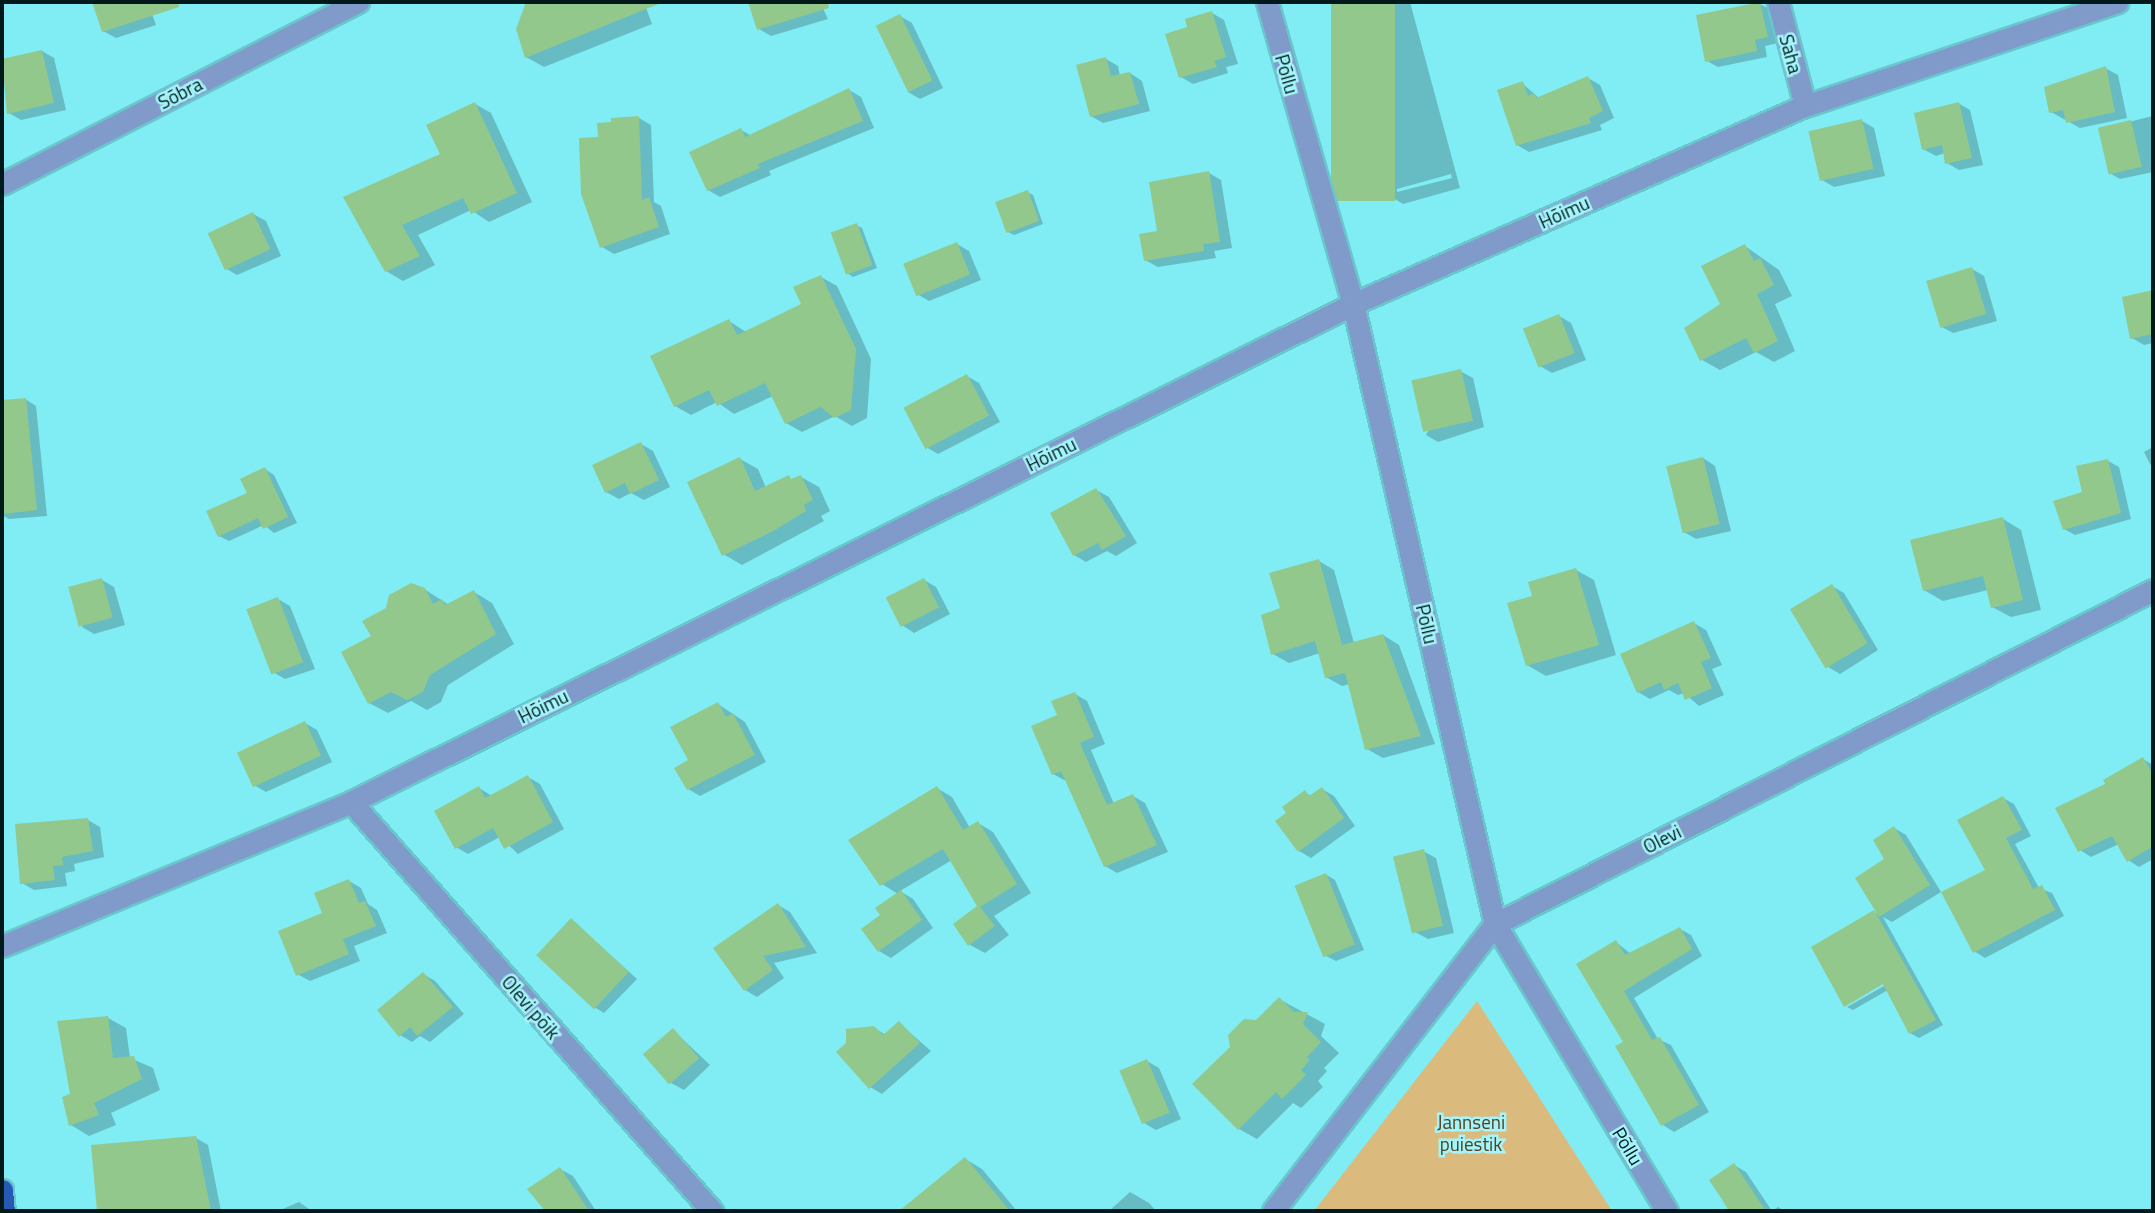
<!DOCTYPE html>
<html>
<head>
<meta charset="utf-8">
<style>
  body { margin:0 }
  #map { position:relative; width:2155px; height:1213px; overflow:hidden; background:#80ecf3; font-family:"Titillium Web",sans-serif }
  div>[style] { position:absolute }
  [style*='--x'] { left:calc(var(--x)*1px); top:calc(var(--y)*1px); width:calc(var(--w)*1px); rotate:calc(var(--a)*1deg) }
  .green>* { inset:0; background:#dbba7e }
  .shadow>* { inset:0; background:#0003 }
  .building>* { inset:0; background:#93c88c; transform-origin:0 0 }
  .roads { filter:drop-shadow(2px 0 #69c6cc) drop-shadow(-2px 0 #69c6cc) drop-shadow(0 2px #69c6cc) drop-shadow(0 -2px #69c6cc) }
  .minor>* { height:21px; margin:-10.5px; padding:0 10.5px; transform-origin:10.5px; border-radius:10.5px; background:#809bca }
  .trunk>* { height:21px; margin:-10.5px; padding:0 10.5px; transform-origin:10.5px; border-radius:10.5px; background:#2658b6 }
  span { translate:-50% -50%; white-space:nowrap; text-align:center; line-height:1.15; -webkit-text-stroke:5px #a3f5fb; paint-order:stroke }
  .street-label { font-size:19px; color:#02191b }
  .park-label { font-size:19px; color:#54411f }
  .frame { position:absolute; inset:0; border:4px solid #02191b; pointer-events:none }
</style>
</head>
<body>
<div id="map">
  <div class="green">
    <i style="clip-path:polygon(1477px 1001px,1612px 1211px,1314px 1211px)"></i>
  </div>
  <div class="shadow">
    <i style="clip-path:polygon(94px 2px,148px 2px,156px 25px,116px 38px,103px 31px)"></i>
    <i style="clip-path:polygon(533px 2px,644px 2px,652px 24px,544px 67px,526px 57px,527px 4px)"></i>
    <i style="clip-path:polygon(750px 2px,820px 2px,828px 19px,771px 36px,759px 29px)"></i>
    <i style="clip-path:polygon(evenodd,1333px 2px,1410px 2px,1460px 188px,1403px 204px,1385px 193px,1333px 2px,1451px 174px,1452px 178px,1397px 192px,1397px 189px,1451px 174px)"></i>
    <i style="clip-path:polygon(1760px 4px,1771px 10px,1778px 43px,1765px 46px,1767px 57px,1718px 67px,1707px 61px)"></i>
    <i style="clip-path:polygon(1212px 13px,1224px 20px,1238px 64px,1226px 67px,1228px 73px,1193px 84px,1181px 77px,1190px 28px)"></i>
    <i style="clip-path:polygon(900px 16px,912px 23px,943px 88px,920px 99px,908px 92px)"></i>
    <i style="clip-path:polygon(42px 51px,54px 58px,66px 110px,21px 120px,9px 113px,2px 60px)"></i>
    <i style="clip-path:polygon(1106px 59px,1118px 66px,1120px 76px,1130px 73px,1142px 81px,1150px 111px,1103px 123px,1091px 116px)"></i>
    <i style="clip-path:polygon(2105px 68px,2118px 75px,2127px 118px,2080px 128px,2051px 112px)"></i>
    <i style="clip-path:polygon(1588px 78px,1600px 85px,1614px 118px,1600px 125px,1602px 130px,1529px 152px,1517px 145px,1522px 83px,1540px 99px)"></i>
    <i style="clip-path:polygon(849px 90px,861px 97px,874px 128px,769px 171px,771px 175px,720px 197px,708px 190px,741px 130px,752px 136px)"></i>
    <i style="clip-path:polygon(1958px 103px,1970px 110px,1983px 165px,1959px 170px,1947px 163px,1945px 153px,1936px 156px,1923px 149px)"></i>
    <i style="clip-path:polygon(475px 104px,491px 113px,532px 202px,489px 222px,471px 210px,418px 235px,435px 265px,403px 281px,386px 271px,345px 198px,442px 155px)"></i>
    <i style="clip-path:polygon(2153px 116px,2153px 172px,2120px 179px,2111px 174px,2100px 129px)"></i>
    <i style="clip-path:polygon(639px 118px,651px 125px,654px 202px,661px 206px,670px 234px,614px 254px,602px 247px,599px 139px)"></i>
    <i style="clip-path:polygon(1862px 121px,1874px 128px,1885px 176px,1834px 187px,1822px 180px)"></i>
    <i style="clip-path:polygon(1209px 173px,1221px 180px,1232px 248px,1214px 251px,1216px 258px,1158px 267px,1145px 260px,1159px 232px)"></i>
    <i style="clip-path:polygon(1027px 192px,1033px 195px,1043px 224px,1014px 235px,1008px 232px)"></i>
    <i style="clip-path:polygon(253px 214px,266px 221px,281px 256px,237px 275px,225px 268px)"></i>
    <i style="clip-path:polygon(856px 225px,862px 228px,877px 268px,853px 277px,847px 273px)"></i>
    <i style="clip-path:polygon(957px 244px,969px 251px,981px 280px,929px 301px,917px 294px)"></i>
    <i style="clip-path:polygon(1745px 246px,1779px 270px,1792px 296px,1775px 304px,1795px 351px,1774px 362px,1756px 352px,1720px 370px,1702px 360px)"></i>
    <i style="clip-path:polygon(1972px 269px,1984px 276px,1997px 321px,1953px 333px,1940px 326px)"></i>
    <i style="clip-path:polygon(821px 277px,837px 286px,871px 359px,867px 418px,852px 426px,835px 416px,802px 432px,786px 423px,773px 396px,734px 414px,717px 402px,691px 415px,675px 406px,729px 321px,746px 332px,803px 305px)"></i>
    <i style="clip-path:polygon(2152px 292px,2153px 343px,2144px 345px,2132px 338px)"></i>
    <i style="clip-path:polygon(1559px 316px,1571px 323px,1586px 360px,1552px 373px,1540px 366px)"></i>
    <i style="clip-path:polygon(1460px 371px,1473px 378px,1484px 427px,1438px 442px,1426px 435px)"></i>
    <i style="clip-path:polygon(967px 376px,979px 383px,1000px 422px,938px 454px,926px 447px)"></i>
    <i style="clip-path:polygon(25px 399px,36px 406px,47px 516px,9px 519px,2px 515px,2px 402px)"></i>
    <i style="clip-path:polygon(641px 444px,653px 451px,670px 487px,644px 500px,631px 493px,619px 499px,606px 492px)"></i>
    <i style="clip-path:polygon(2153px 447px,2153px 470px,2144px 452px)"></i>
    <i style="clip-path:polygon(1703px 458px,1715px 466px,1731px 531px,1696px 539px,1684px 532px)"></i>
    <i style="clip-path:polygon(740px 459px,758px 469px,766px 488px,801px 477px,819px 487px,830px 511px,821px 516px,824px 521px,742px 565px,723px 554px)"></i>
    <i style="clip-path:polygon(2108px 461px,2119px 467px,2131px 519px,2075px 535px,2064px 529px)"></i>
    <i style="clip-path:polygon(265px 469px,274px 475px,297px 523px,274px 533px,264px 525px,229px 541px,219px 536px)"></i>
    <i style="clip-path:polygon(1096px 490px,1109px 497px,1137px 543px,1116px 556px,1107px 551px,1086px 562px,1074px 555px)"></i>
    <i style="clip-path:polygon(2003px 519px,2021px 530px,2041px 610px,2011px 617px,1992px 607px,1988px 590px,1943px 601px,1924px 590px)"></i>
    <i style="clip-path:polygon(1319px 561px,1334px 570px,1354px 643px,1383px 635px,1399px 645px,1435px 744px,1383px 758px,1367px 749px,1350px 684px,1342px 686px,1326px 677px,1320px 653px,1289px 663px,1273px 654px,1282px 610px)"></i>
    <i style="clip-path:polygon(1576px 570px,1594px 580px,1616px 655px,1546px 676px,1527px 665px,1535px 597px)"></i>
    <i style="clip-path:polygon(102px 580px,114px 587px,125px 625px,94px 634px,82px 627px)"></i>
    <i style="clip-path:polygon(924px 580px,936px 587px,950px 614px,914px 633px,902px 625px)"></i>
    <i style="clip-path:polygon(1832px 586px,1844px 593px,1878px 650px,1840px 674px,1828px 667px)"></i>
    <i style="clip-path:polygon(424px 589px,449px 605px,474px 592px,492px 603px,514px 644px,448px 685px,441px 702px,427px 710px,411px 701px,388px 713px,369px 703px,373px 637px)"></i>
    <i style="clip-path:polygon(278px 599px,290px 606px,315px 669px,285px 679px,273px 672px)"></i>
    <i style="clip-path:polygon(1694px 623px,1706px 630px,1722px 665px,1712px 669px,1724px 695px,1699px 706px,1684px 693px,1678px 695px,1669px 690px,1650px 699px,1638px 692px)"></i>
    <i style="clip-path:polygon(1075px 694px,1087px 701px,1105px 744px,1091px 750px,1114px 804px,1133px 796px,1145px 803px,1168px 852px,1117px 873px,1105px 866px,1066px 781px,1053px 774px,1059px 716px)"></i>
    <i style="clip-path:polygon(718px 704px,745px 722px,766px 762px,700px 796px,688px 789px,690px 760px)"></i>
    <i style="clip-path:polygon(305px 723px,317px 730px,332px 762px,266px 792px,254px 785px)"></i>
    <i style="clip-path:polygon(2143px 759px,2153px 765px,2153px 859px,2139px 867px,2128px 860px,2119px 844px,2091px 857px,2080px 850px,2108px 785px)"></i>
    <i style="clip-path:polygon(528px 777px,540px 784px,564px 829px,518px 854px,500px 837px,468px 854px,456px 847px,479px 788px,492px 796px)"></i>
    <i style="clip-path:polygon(937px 788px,952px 797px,970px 828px,978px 823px,993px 832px,1031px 893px,994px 916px,1009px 935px,985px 953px,970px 945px,979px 906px,952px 860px,900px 891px,913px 899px,933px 928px,891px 958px,879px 951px,883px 915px,898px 894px,882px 884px)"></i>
    <i style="clip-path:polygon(1322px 789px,1334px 796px,1355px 826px,1311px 858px,1299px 851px,1288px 813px,1305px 792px,1312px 797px)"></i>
    <i style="clip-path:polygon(2003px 798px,2014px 804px,2031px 836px,2015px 844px,2039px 888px,2052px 893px,2064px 916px,1985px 958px,1974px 951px)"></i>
    <i style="clip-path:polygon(88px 820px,100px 827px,104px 857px,74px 864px,75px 871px,65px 873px,67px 886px,34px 890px,22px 883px)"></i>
    <i style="clip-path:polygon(1894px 828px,1906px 835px,1941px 892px,1892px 922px,1883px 917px,1943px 1025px,1919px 1038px,1910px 1033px,1888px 990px,1853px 1010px,1847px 1007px,1891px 982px,1889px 979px,1845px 1006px,1874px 912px,1880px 915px)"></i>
    <i style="clip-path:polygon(1423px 851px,1436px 858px,1454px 933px,1428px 939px,1415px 932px)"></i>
    <i style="clip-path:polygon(1325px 874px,1335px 880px,1364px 950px,1336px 961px,1326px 956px)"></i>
    <i style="clip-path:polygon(349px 881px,361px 888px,368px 904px,377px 910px,387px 933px,354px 946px,360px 961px,310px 981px,297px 974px,324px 914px)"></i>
    <i style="clip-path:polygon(778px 905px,790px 912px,817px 953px,774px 963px,784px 978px,757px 997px,745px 990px)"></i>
    <i style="clip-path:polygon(572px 920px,637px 979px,604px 1013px,594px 1007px)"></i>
    <i style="clip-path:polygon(1680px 929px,1691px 935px,1702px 956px,1634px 998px,1658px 1039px,1671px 1045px,1709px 1112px,1674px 1132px,1663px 1125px,1618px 1047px,1625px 1042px,1616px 942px,1631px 954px)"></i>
    <i style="clip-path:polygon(423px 974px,435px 981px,464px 1014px,430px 1042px,420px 1036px,412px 1042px,400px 1035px)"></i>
    <i style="clip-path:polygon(1279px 999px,1325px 1024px,1321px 1036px,1339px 1053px,1324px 1068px,1327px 1071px,1318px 1081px,1323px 1087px,1301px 1108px,1293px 1103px,1257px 1139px,1239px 1129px,1256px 1022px)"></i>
    <i style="clip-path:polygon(108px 1018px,126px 1028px,130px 1058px,153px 1068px,160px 1090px,111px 1113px,116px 1125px,89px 1136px,71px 1125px,72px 1095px)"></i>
    <i style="clip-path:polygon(899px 1023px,931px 1051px,882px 1094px,870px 1087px,874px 1028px,886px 1035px)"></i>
    <i style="clip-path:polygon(673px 1030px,710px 1065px,684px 1090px,671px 1083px)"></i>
    <i style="clip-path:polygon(1147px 1061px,1159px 1068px,1181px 1119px,1156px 1130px,1144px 1123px)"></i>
    <i style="clip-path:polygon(196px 1138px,208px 1145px,221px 1211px,99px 1211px,93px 1147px)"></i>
    <i style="clip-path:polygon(965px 1159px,982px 1169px,1017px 1211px,902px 1211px)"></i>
    <i style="clip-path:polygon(1734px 1165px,1746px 1172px,1772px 1211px,1778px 1207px,1785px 1211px,1731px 1211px,1711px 1180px)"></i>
    <i style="clip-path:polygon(560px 1169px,573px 1176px,596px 1211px,547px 1211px,530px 1189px)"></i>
    <i style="clip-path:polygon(1130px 1192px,1149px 1203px,1156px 1211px,1109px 1211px)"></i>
    <i style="clip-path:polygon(299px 1202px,312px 1211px,278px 1211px)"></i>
  </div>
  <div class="building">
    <i style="clip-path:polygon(92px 2px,178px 2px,179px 7px,102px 32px)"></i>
    <i style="clip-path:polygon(526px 2px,661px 2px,661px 3px,525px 58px,516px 29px)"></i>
    <i style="clip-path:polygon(748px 2px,828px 2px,829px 8px,757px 30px)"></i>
    <i style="left:1331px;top:2px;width:64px;height:199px"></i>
    <i style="clip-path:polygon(1760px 2px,1768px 37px,1755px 40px,1757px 51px,1705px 62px,1696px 15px)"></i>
    <i style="clip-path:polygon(1212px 11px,1226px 57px,1214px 61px,1217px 67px,1179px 78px,1165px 34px,1187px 27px,1185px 19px)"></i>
    <i style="left:900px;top:14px;width:74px;height:27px;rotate:64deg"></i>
    <i style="clip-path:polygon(42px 50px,54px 103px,7px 114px,2px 59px)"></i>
    <i style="clip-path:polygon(1106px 57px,1111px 76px,1130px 72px,1139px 104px,1090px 117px,1076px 65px)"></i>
    <i style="clip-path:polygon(2106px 66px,2115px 112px,2066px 123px,2063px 110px,2049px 113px,2044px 87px)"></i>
    <i style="clip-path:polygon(1588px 76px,1603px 111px,1589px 118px,1591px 123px,1516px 146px,1497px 90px,1523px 81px,1528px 96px,1534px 93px,1536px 98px)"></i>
    <i style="clip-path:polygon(849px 88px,863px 121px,758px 164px,760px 168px,707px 191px,689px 152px,741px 128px,745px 137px)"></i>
    <i style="clip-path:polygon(475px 102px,517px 193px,471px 214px,463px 198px,402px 225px,420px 256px,385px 272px,343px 197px,440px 154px,426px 125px)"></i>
    <i style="clip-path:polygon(1959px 102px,1972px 158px,1945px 164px,1942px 145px,1922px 150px,1914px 113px)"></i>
    <i style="clip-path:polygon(639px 116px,642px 200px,649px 197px,659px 227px,600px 248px,581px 194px,579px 138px,598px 137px,597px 123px,611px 122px,611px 118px)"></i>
    <i style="left:1862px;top:119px;width:51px;height:55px;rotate:77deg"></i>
    <i style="left:2131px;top:120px;width:48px;height:34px;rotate:77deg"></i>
    <i style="clip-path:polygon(1209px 171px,1220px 242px,1203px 244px,1204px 251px,1144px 261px,1139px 234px,1157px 231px,1149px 182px)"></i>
    <i style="left:1028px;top:190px;width:33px;height:35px;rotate:70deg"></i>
    <i style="left:253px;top:212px;width:41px;height:50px;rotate:65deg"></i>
    <i style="left:857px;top:223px;width:45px;height:28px;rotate:70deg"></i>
    <i style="left:957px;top:242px;width:35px;height:58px;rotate:68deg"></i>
    <i style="clip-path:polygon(1745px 244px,1754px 261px,1760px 258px,1774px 285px,1757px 294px,1778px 341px,1754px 353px,1746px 338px,1700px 361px,1684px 328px,1720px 304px,1701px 266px)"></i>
    <i style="left:1972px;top:267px;width:49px;height:48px;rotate:73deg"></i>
    <i style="clip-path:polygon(821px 275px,856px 349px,851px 410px,834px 418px,821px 407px,785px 424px,765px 383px,717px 406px,709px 390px,674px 407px,650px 356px,729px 319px,737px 335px,801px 304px,793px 287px)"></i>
    <i style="clip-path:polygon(2153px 290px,2153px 334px,2130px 339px,2122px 297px)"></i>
    <i style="left:1559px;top:314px;width:42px;height:39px;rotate:68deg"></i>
    <i style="left:1461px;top:369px;width:53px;height:51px;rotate:77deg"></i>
    <i style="left:967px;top:374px;width:47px;height:72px;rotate:62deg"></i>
    <i style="clip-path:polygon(26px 398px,37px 510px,2px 514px,2px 400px)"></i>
    <i style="clip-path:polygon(641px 442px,659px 480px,630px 494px,625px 483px,605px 493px,592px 465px)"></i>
    <i style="clip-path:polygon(740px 457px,755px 491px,789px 475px,791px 479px,801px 475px,813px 500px,804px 505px,806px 511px,775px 530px,722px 556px,687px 482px)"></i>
    <i style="left:1703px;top:457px;width:69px;height:38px;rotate:76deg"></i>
    <i style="clip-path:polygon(2108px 459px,2121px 513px,2063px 530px,2053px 501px,2082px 492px,2076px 466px)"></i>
    <i style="clip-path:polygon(265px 467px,288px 517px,263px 529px,258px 518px,218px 537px,206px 511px,247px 493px,240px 479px)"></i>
    <i style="clip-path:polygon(1096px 488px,1126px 536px,1102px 550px,1098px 543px,1073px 556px,1050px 513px)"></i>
    <i style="clip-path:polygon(2003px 517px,2023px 600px,1991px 608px,1983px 576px,1923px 591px,1910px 540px)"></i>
    <i style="clip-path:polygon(1319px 559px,1342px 645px,1383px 634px,1421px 736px,1365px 750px,1345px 673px,1325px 678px,1315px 641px,1271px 655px,1261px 615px,1280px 608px,1269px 573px)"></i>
    <i style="clip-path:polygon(1576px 568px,1599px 645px,1526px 666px,1507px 603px,1532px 596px,1528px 582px)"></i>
    <i style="left:102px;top:578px;width:41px;height:35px;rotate:75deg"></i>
    <i style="left:924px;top:578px;width:33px;height:43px;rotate:63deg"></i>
    <i style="clip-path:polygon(411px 583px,425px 588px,433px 604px,442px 599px,445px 605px,474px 590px,496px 634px,430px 675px,423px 692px,407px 700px,391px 692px,368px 704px,341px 652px,371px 636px,362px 621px,386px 608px,389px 595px)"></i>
    <i style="left:1832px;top:584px;width:69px;height:49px;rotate:59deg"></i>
    <i style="left:278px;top:597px;width:70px;height:34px;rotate:69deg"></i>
    <i style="clip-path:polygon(1694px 621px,1711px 658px,1701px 662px,1712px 688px,1685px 700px,1678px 683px,1664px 690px,1661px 682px,1637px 693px,1620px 654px)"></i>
    <i style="clip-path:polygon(1075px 692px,1094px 737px,1080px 743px,1107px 805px,1133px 794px,1157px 845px,1104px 867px,1061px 771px,1052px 775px,1031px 726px,1057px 715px,1051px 701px)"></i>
    <i style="clip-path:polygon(718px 702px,726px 717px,733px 713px,755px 755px,687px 790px,674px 768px,688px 760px,670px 727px)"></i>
    <i style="left:305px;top:721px;width:38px;height:75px;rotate:65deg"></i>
    <i style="clip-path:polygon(2143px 757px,2153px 775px,2153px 846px,2127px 862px,2112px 836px,2078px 852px,2055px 808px,2105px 784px,2103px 780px)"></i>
    <i style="clip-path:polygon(528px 775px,553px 822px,504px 849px,493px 828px,455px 849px,434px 811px,479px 786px,485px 798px)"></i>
    <i style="clip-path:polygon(937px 786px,963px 830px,978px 821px,1017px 884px,980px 907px,995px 926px,968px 946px,953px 924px,977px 906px,943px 849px,880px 886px,848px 840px)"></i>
    <i style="clip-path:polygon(1322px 787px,1344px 818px,1298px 852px,1275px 821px,1286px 813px,1282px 807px,1305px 790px,1309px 796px)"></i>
    <i style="clip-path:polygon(2003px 796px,2022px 830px,2006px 838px,2033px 889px,2042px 885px,2055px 910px,1973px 953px,1941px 892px,1985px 870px,1957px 820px)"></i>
    <i style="clip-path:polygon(88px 818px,93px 851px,62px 857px,63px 865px,53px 866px,55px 880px,20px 884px,15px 824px)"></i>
    <i style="clip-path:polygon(1894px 826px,1930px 885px,1879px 917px,1855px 878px,1884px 859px,1873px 840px)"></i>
    <i style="left:1424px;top:849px;width:79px;height:32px;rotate:76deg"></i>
    <i style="left:1326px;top:873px;width:77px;height:34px;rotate:68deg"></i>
    <i style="clip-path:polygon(349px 879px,359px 903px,365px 901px,376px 926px,343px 939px,349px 954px,296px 976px,278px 931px,322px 913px,314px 893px)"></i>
    <i style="clip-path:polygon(901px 890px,922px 920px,878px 952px,861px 929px,880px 915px,875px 908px)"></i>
    <i style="clip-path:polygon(778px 903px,806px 947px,763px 956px,773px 970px,744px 991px,713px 948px)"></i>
    <i style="clip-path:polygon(1874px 910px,1936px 1020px,1909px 1034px,1883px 984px,1844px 1007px,1811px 947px)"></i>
    <i style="left:571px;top:918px;width:79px;height:51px;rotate:43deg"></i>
    <i style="clip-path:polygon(1680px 927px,1692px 949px,1624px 991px,1652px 1040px,1660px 1037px,1699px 1105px,1661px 1126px,1615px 1046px,1623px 1042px,1576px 964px,1616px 940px,1625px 955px)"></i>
    <i style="clip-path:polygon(423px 972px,453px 1007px,417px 1036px,410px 1027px,399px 1037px,377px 1010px)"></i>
    <i style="clip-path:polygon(1279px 997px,1294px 1012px,1308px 1012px,1303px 1024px,1321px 1042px,1307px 1057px,1310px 1060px,1301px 1070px,1306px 1075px,1282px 1099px,1276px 1092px,1238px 1130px,1192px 1084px,1230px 1047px,1228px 1035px,1244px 1019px,1256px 1020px)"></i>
    <i style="clip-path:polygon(108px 1016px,113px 1058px,134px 1056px,142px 1079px,94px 1103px,99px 1115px,69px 1126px,62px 1097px,70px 1094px,57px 1021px)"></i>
    <i style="clip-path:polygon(899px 1021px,920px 1043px,869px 1089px,836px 1052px,846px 1043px,846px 1029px,874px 1026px,883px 1035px)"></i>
    <i style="left:673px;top:1028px;width:40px;height:40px;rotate:49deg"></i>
    <i style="left:1147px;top:1059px;width:58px;height:30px;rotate:67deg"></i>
    <i style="clip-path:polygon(196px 1136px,211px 1211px,97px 1211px,91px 1145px)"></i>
    <i style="clip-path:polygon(965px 1157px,1010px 1211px,899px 1211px)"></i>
    <i style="clip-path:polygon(1734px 1163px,1766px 1211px,1729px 1211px,1721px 1198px,1709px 1180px)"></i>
    <i style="clip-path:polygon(560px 1167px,589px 1211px,545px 1211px,527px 1189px)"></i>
  </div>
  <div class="roads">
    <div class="minor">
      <i style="--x:1267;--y:2;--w:314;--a:74.1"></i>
      <i style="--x:1353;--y:304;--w:636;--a:77.1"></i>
      <i style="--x:1495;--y:924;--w:335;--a:59.1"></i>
      <i style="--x:1778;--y:2;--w:107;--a:75.4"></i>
      <i style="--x:2;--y:184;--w:400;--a:-27.1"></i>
      <i style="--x:351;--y:802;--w:546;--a:48.57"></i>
      <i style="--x:2;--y:946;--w:378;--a:-22.4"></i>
      <i style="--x:351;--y:802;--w:1119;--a:-26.43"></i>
      <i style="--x:1353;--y:304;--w:493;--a:-23.7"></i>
      <i style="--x:1805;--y:106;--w:329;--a:-18.4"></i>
      <i style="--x:1273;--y:1211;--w:363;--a:-52.3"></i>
      <i style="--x:1495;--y:924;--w:738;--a:-26.91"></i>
    </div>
    <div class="trunk">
      <i style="--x:2;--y:1190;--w:21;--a:85"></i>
    </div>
  </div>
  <div class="street-label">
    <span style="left:1791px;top:54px;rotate:75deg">Saha</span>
    <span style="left:1287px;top:74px;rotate:74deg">Põllu</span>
    <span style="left:180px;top:93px;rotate:-27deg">Sõbra</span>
    <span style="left:1564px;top:212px;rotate:-24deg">Hõimu</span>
    <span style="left:1051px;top:454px;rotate:-26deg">Hõimu</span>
    <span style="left:1427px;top:624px;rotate:77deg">Põllu</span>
    <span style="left:543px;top:706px;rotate:-26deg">Hõimu</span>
    <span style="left:1662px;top:839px;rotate:-27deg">Olevi</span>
    <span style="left:531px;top:1007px;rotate:49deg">Olevi põik</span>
    <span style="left:1628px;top:1146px;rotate:59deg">Põllu</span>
  </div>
  <div class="park-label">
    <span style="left:1471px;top:1133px">Jannseni<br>puiestik</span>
  </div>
  <div class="frame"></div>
</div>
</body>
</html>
